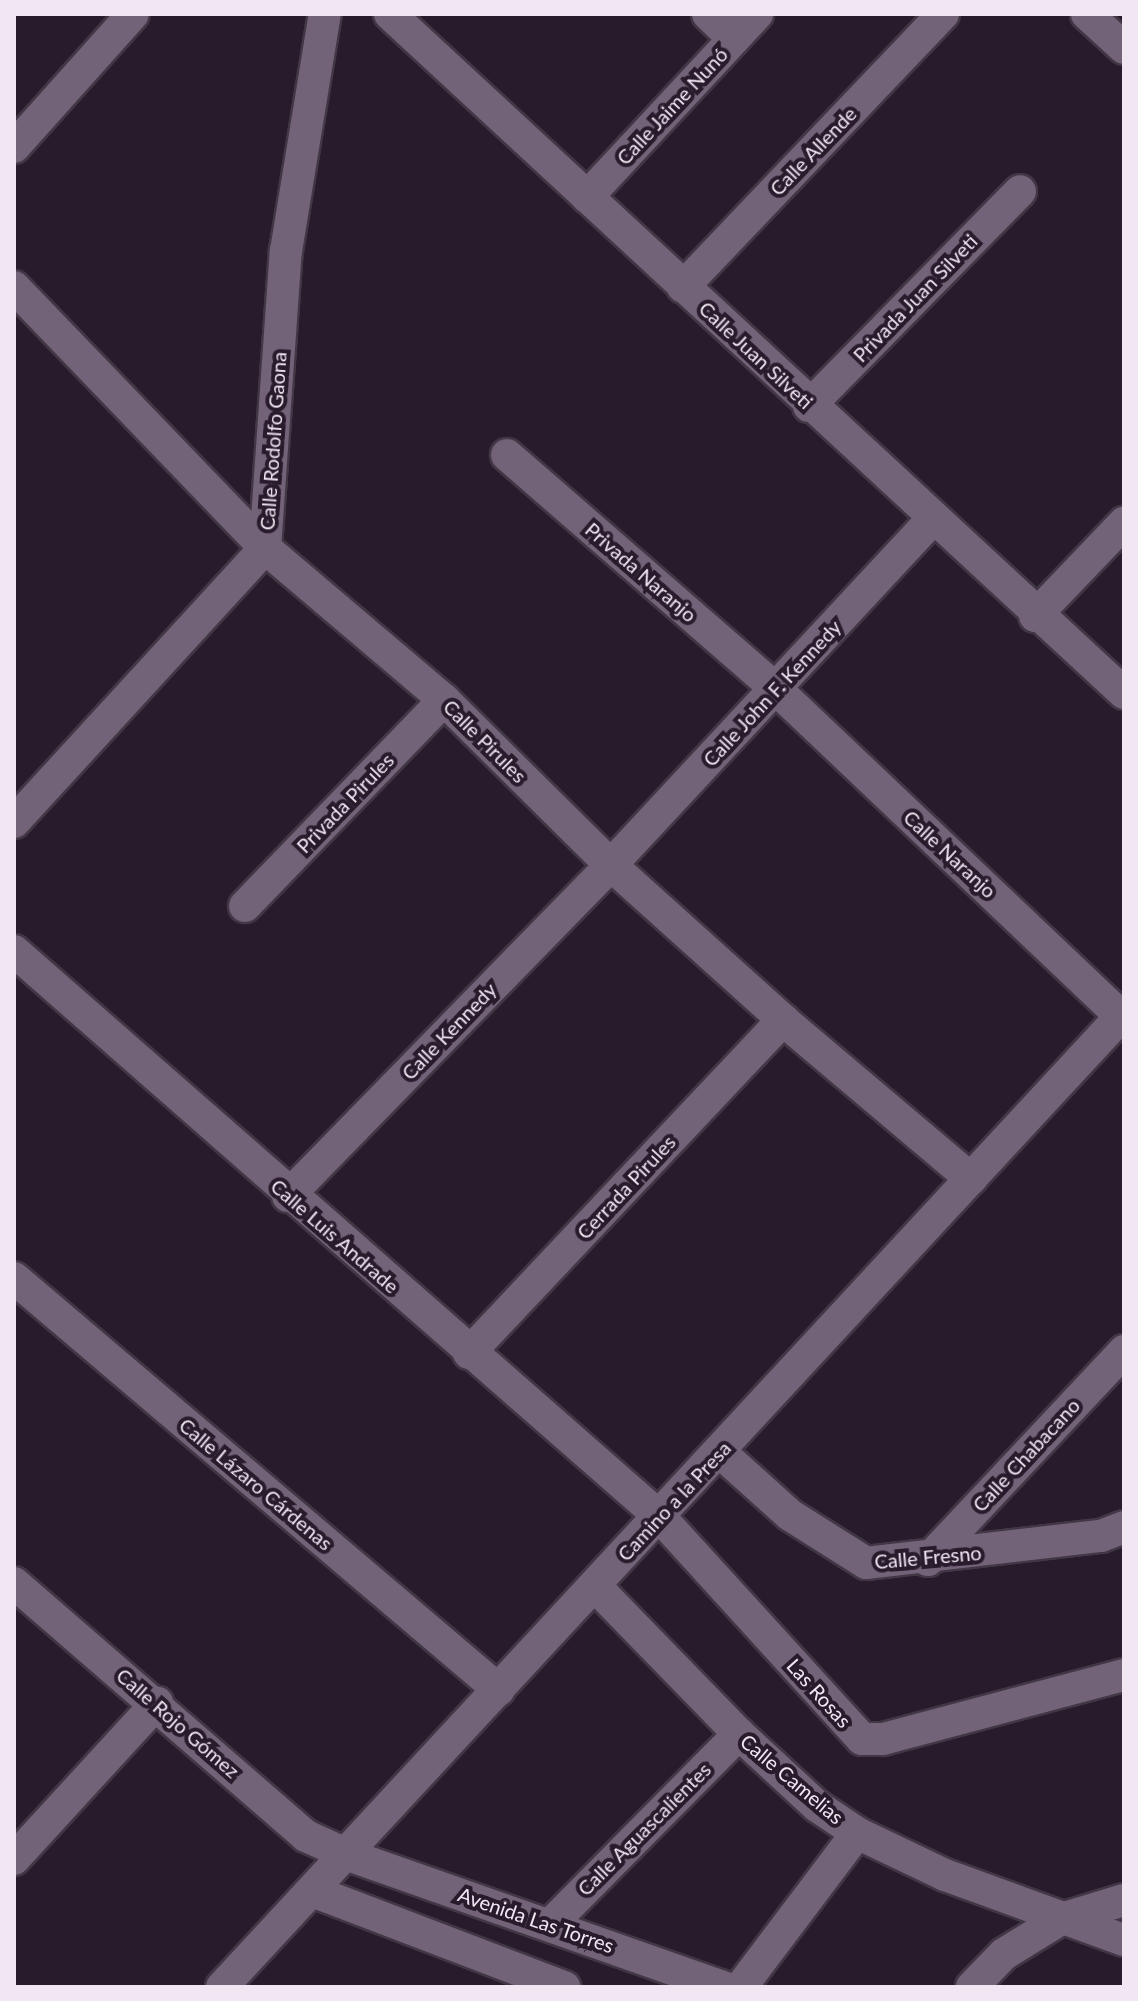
<!DOCTYPE html>
<html>
<head>
<meta charset="utf-8">
<style>
  body { margin:0 }
  #map { position:relative; width:1138px; height:2001px; overflow:hidden; background:#281b2c; font-family:Lato,sans-serif }
  div>[style] { position:absolute }
  [style*='--x'] { left:calc(var(--x)*1px); top:calc(var(--y)*1px); width:calc(var(--w)*1px); rotate:calc(var(--a)*1deg) }
  .roads { filter:drop-shadow(2px 0 #413745) drop-shadow(-2px 0 #413745) drop-shadow(0 2px #413745) drop-shadow(0 -2px #413745) }
  .minor>* { height:32px; margin:-16px; padding:0 16px; transform-origin:16px; border-radius:16px; background:#736378 }
  span { translate:-50% -50%; white-space:nowrap; text-align:center; line-height:1.15; -webkit-text-stroke:8px #281b2c; paint-order:stroke }
  .street-label { font-size:20px; color:#f0e7f3 }
  .frame { position:absolute; inset:0; border:16px solid #f0e7f3; pointer-events:none }
</style>
</head>
<body>
<div id="map">
  <div class="roads">
    <div class="minor">
      <i style="--x:390;--y:14;--w:1000;--a:42.77"></i>
      <i style="--x:708;--y:14;--w:36;--a:44"></i>
      <i style="--x:1087;--y:14;--w:50;--a:42.6"></i>
      <i style="--x:14;--y:147;--w:178;--a:-48.2"></i>
      <i style="--x:587;--y:197;--w:250;--a:-47.1"></i>
      <i style="--x:14;--y:287;--w:362;--a:46.1"></i>
      <i style="--x:265;--y:548;--w:235;--a:40.3"></i>
      <i style="--x:444;--y:700;--w:235;--a:44.7"></i>
      <i style="--x:611;--y:865;--w:232;--a:42"></i>
      <i style="--x:783;--y:1020;--w:246;--a:40.2"></i>
      <i style="--x:683;--y:287;--w:377;--a:-46.4"></i>
      <i style="--x:809;--y:406;--w:301;--a:-45.5"></i>
      <i style="--x:507;--y:455;--w:357;--a:41"></i>
      <i style="--x:776;--y:689;--w:480;--a:43.5"></i>
      <i style="--x:1035;--y:616;--w:129;--a:-46.3"></i>
      <i style="--x:14;--y:822;--w:372;--a:-47.5"></i>
      <i style="--x:265;--y:548;--w:298;--a:-86"></i>
      <i style="--x:286;--y:251;--w:240;--a:-80.7"></i>
      <i style="--x:245;--y:906;--w:286;--a:-46"></i>
      <i style="--x:14;--y:951;--w:859;--a:41.22"></i>
      <i style="--x:660;--y:1517;--w:300;--a:47.7"></i>
      <i style="--x:862;--y:1739;--w:21;--a:0"></i>
      <i style="--x:883;--y:1739;--w:249;--a:-14.9"></i>
      <i style="--x:288;--y:1196;--w:462;--a:-45.7"></i>
      <i style="--x:611;--y:865;--w:472;--a:-47.1"></i>
      <i style="--x:14;--y:1278;--w:636;--a:40.35"></i>
      <i style="--x:469;--y:1353;--w:458;--a:-46.7"></i>
      <i style="--x:720;--y:1452;--w:94;--a:42"></i>
      <i style="--x:790;--y:1515;--w:90;--a:32.3"></i>
      <i style="--x:866;--y:1563;--w:237;--a:-6.6"></i>
      <i style="--x:1101;--y:1536;--w:25;--a:-21"></i>
      <i style="--x:928;--y:1560;--w:287;--a:-46.8"></i>
      <i style="--x:14;--y:1583;--w:386;--a:40.9"></i>
      <i style="--x:306;--y:1836;--w:46;--a:24.3"></i>
      <i style="--x:348;--y:1855;--w:398;--a:19.4"></i>
      <i style="--x:595;--y:1586;--w:206;--a:45.8"></i>
      <i style="--x:739;--y:1734;--w:106;--a:42.7"></i>
      <i style="--x:817;--y:1806;--w:48;--a:34"></i>
      <i style="--x:857;--y:1833;--w:98;--a:25.5"></i>
      <i style="--x:945;--y:1875;--w:190;--a:20"></i>
      <i style="--x:14;--y:1859;--w:212;--a:-47.5"></i>
      <i style="--x:315;--y:1892;--w:267;--a:20.9"></i>
      <i style="--x:550;--y:1925;--w:269;--a:-45.3"></i>
      <i style="--x:222;--y:1987;--w:1328;--a:-47.2"></i>
      <i style="--x:741;--y:1987;--w:193;--a:-53"></i>
      <i style="--x:972;--y:1987;--w:46;--a:-45.9"></i>
      <i style="--x:1004;--y:1954;--w:67;--a:-31.6"></i>
      <i style="--x:1061;--y:1919;--w:66;--a:-16.8"></i>
    </div>
  </div>
  <div class="street-label">
    <span style="left:672px;top:106px;rotate:-47deg">Calle Jaime Nunó</span>
    <span style="left:813px;top:151px;rotate:-46deg">Calle Allende</span>
    <span style="left:915px;top:298px;rotate:-46deg">Privada Juan Silveti</span>
    <span style="left:756px;top:355px;rotate:43deg">Calle Juan Silveti</span>
    <span style="left:273px;top:441px;rotate:-86deg">Calle Rodolfo Gaona</span>
    <span style="left:641px;top:572px;rotate:41deg">Privada Naranjo</span>
    <span style="left:772px;top:693px;rotate:-47deg">Calle John F. Kennedy</span>
    <span style="left:485px;top:741px;rotate:45deg">Calle Pirules</span>
    <span style="left:345px;top:803px;rotate:-46deg">Privada Pirules</span>
    <span style="left:950px;top:854px;rotate:43deg">Calle Naranjo</span>
    <span style="left:449px;top:1031px;rotate:-46deg">Calle Kennedy</span>
    <span style="left:626px;top:1187px;rotate:-47deg">Cerrada Pirules</span>
    <span style="left:335px;top:1236px;rotate:41deg">Calle Luis Andrade</span>
    <span style="left:1026px;top:1455px;rotate:-47deg">Calle Chabacano</span>
    <span style="left:256px;top:1484px;rotate:40deg">Calle Lázaro Cárdenas</span>
    <span style="left:674px;top:1501px;rotate:-47deg">Camino a la Presa</span>
    <span style="left:928px;top:1557px;rotate:-5deg">Calle Fresno</span>
    <span style="left:819px;top:1693px;rotate:48deg">Las Rosas</span>
    <span style="left:178px;top:1723px;rotate:41deg">Calle Rojo Gómez</span>
    <span style="left:792px;top:1779px;rotate:40deg">Calle Camelias</span>
    <span style="left:644px;top:1829px;rotate:-45deg">Calle Aguascalientes</span>
    <span style="left:536px;top:1920px;rotate:19deg">Avenida Las Torres</span>
  </div>
  <div class="frame"></div>
</div>
</body>
</html>
